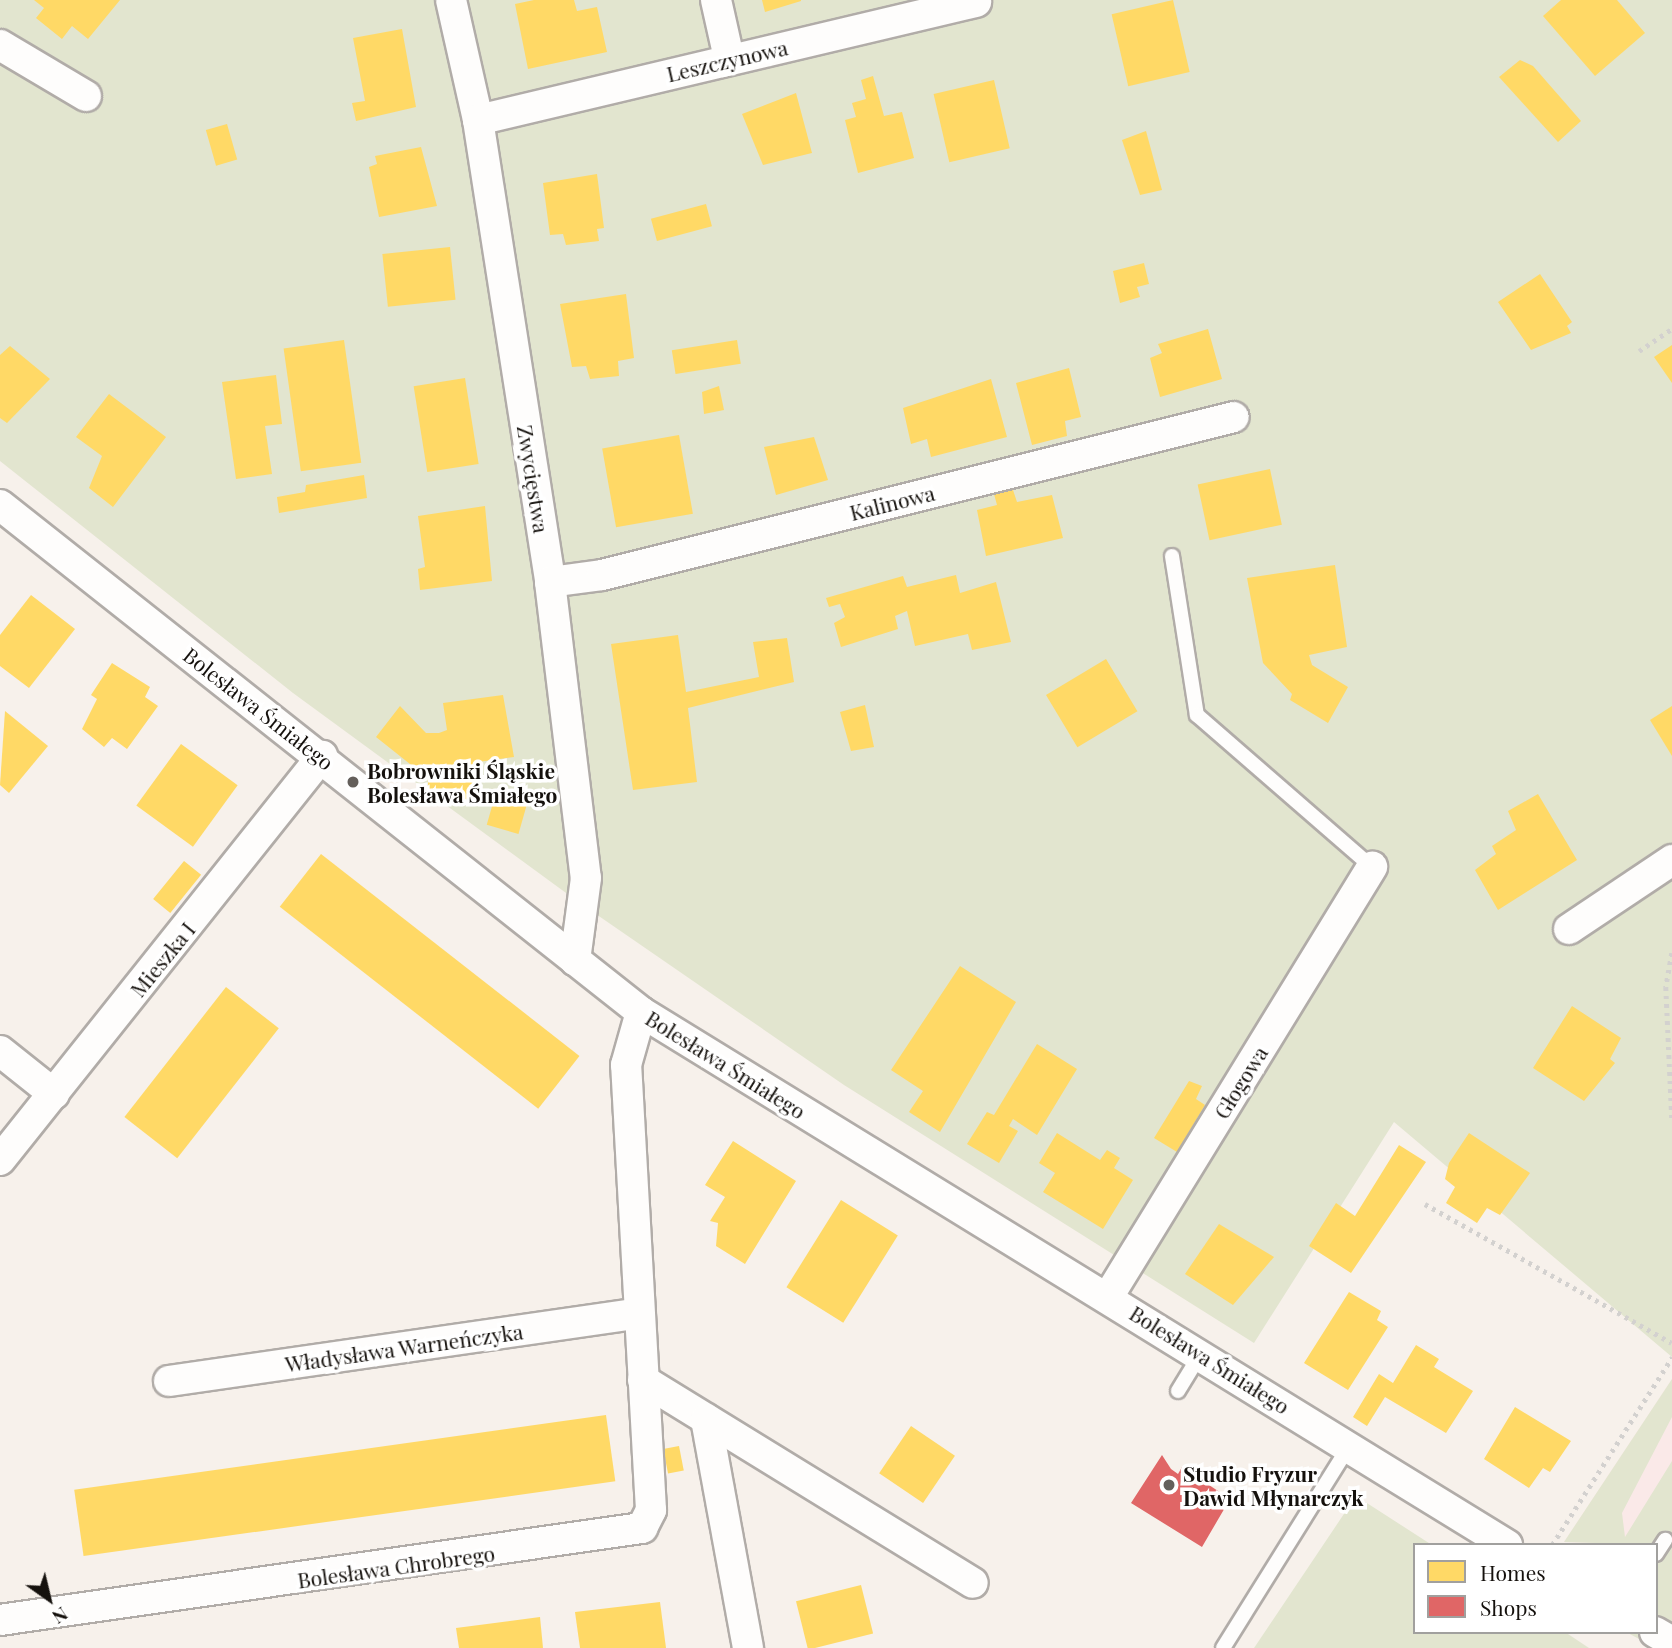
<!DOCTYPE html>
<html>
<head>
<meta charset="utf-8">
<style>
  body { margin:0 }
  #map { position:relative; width:1672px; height:1648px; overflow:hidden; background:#f7f1eb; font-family:"Playfair Display",serif }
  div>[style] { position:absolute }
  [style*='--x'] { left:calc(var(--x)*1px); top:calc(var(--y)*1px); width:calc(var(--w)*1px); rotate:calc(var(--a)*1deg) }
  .commercial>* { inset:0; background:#fae9e8 }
  .green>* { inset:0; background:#e2e5cf }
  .homes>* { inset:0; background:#ffd966; transform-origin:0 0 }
  .shops>* { inset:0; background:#e06666 }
  .path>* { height:4.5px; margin-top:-2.25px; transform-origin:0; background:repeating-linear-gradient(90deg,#d3d1cf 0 3.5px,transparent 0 8.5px) }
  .roads { filter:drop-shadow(2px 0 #b1aca8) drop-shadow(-2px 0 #b1aca8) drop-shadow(0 2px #b1aca8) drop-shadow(0 -2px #b1aca8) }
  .lane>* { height:14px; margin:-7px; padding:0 7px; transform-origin:7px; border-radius:7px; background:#fefdfc }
  .street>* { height:30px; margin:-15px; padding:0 15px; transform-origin:15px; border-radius:15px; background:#fefdfc }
  .dots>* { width:19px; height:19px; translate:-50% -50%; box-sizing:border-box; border:4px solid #fff; border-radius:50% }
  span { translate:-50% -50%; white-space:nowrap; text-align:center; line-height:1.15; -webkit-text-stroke:7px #fff; paint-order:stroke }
  .street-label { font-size:21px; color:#15110d }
  .poi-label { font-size:21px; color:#15110d; font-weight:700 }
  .left { translate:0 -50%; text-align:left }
  .legend { position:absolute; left:1413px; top:1543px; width:245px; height:91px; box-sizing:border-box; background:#fff; border:2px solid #a1a09e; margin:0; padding:9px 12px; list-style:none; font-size:21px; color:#15110d }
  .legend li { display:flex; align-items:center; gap:14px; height:35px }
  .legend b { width:35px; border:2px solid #a1a09e }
  .north { position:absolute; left:14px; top:1564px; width:70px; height:70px; -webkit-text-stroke:5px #fff; paint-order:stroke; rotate:146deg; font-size:19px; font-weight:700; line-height:28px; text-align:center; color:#15110d }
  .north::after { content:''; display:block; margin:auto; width:24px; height:32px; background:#15110d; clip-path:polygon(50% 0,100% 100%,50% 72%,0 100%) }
</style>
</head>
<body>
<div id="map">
  <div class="commercial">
    <i style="clip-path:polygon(1672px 1379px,1672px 1609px,1656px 1545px,1564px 1542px)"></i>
  </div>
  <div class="green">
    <i style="clip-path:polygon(0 0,1672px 0,1672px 1357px,1394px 1122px,1254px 1343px,844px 1085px,577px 901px,293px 693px,0 461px)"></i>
    <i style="clip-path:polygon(1672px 1379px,1672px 1417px,1622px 1513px,1625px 1537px,1672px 1461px,1672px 1648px,1656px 1648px,1626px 1632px,1656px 1632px,1656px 1545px,1564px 1542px)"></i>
    <i style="clip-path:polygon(1356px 1496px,1432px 1545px,1415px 1545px,1415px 1632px,1565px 1632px,1589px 1648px,1254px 1648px)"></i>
  </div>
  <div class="homes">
    <i style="clip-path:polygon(34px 0,120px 0,88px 39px,72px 26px,62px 39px,36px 18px,44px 8px)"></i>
    <i style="clip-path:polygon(534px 0,574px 0,577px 11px,597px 7px,607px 52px,528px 69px,515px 4px)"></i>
    <i style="clip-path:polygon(762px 0,801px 0,801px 1px,765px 12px)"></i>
    <i style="left:1173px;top:0;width:74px;height:63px;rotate:77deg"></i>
    <i style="clip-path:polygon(1561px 0,1617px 0,1645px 33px,1595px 76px,1543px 16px)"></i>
    <i style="clip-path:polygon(402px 29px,416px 107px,356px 121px,352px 103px,365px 101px,353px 38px)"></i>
    <i style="clip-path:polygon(1520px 60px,1533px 66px,1581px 121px,1558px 142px,1499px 77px)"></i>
    <i style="clip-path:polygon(873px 76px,884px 116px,902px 112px,914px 158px,858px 173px,845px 120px,856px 117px,852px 103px,866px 99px,861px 80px)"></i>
    <i style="left:994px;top:80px;width:70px;height:62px;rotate:77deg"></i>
    <i style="clip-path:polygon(796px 93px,812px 153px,763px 165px,742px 114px)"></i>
    <i style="left:227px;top:124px;width:37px;height:22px;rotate:74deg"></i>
    <i style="clip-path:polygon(1146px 131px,1162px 190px,1140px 195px,1122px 140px)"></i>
    <i style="clip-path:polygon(421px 147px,437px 206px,379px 217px,369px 167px,377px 164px,375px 156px)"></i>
    <i style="clip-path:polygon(597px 174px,604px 228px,597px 229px,599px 241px,566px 245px,563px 234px,550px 235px,543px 183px)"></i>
    <i style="left:706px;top:204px;width:23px;height:57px;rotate:75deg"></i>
    <i style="left:450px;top:247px;width:53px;height:68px;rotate:84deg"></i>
    <i style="clip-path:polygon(1144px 263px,1149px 284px,1137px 287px,1140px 297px,1120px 303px,1113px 271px)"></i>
    <i style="clip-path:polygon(1540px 274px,1572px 322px,1567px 326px,1571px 333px,1531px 350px,1498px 302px)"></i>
    <i style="clip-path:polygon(626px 294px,634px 358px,618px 361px,619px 376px,590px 379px,586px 366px,572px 367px,560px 304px)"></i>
    <i style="clip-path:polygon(1208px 329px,1222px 379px,1160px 397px,1150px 358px,1162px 353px,1158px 344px)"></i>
    <i style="left:344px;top:340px;width:124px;height:61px;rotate:82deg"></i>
    <i style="left:737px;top:340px;width:24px;height:66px;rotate:81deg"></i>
    <i style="clip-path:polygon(1672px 345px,1672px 383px,1654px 357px)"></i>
    <i style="clip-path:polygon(10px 346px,50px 379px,7px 423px,0 418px,0 355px)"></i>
    <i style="clip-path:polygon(1069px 368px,1081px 417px,1065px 421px,1067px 436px,1032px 445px,1016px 383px)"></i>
    <i style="clip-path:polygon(276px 375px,282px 424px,265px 426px,272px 474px,236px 479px,222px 382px)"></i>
    <i style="left:465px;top:378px;width:87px;height:52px;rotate:81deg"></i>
    <i style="clip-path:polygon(991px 379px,1007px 437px,931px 457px,927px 439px,911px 444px,903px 408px)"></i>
    <i style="clip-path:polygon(719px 386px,724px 410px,704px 414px,702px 392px)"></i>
    <i style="clip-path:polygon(109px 394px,166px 437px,113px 507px,89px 488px,102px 456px,76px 437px)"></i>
    <i style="left:679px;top:435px;width:80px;height:78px;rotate:80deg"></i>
    <i style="clip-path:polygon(814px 437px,828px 480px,776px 495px,764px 447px)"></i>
    <i style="left:1270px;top:469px;width:57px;height:74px;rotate:78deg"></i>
    <i style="clip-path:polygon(364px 475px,367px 498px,279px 513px,277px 497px,305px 492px,306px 485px)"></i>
    <i style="clip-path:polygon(1013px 490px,1017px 502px,1052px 495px,1063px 538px,986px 556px,977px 510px,997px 505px,994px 494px)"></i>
    <i style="clip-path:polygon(485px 506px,492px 581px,420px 590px,418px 569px,425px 567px,418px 516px)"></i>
    <i style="clip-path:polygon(1335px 565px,1347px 647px,1309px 655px,1312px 665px,1348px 687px,1328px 723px,1290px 700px,1292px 694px,1263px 663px,1247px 578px)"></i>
    <i style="clip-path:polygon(956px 575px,960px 593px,996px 582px,1011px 642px,972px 650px,968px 634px,915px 646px,907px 611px,895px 616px,898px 629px,841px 647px,834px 623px,845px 617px,840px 604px,829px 607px,826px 598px,903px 576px,907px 587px)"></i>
    <i style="clip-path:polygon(31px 595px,75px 629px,29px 688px,0 666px,0 635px)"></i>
    <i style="clip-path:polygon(678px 635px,686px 692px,759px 677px,753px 642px,787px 638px,794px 682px,688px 708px,697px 782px,633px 790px,611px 644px)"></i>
    <i style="left:1106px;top:659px;width:61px;height:70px;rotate:59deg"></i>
    <i style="clip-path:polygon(112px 663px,150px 687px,145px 697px,158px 706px,127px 749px,112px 738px,104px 747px,82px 729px,97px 699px,91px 695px)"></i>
    <i style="clip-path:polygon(503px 695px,514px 757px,478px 762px,482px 797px,441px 802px,429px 792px,426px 766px,415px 768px,376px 737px,400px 706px,426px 733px,439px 733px,447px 730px,443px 703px)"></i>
    <i style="clip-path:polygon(865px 705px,874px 747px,851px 751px,840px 712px)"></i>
    <i style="clip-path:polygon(1672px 706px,1672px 756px,1650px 720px)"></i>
    <i style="clip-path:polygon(5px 711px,48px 746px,9px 793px,0 785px)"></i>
    <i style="left:181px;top:744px;width:70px;height:76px;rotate:36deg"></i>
    <i style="clip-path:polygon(1538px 794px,1577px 860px,1498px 910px,1475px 870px,1496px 854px,1492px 846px,1516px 830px,1508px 811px)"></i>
    <i style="left:495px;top:796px;width:33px;height:30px;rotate:16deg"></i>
    <i style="left:321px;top:854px;width:328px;height:67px;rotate:38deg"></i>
    <i style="left:184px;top:861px;width:22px;height:49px;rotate:39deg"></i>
    <i style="clip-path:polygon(960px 966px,1016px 1002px,940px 1132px,909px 1112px,923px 1091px,891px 1070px)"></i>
    <i style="left:226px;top:987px;width:67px;height:165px;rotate:38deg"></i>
    <i style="clip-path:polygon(1572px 1006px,1621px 1038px,1610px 1059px,1615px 1063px,1584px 1101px,1533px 1068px)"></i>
    <i style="clip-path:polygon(1037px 1044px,1077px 1069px,1037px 1135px,1013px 1119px,1009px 1126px,1018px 1131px,999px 1163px,967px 1144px,987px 1112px,994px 1115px)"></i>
    <i style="clip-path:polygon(1189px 1081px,1202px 1086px,1196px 1099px,1205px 1105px,1177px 1152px,1154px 1138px)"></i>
    <i style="clip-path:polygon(1057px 1133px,1100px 1160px,1107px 1150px,1120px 1158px,1114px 1168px,1133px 1180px,1103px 1229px,1043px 1192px,1055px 1173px,1039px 1163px)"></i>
    <i style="clip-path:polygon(1469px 1133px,1530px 1173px,1500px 1215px,1487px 1208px,1477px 1223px,1446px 1203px,1455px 1187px,1445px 1179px,1449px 1163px)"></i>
    <i style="clip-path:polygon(733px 1141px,796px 1181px,745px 1264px,716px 1246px,718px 1223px,710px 1221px,725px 1197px,705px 1185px)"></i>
    <i style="clip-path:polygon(1399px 1145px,1426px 1162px,1351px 1273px,1309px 1246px,1336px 1203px,1355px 1216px)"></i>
    <i style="left:841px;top:1200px;width:67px;height:103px;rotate:32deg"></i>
    <i style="clip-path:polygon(1219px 1224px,1274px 1257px,1233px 1305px,1185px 1274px)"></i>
    <i style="clip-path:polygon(1349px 1292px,1381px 1311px,1377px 1320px,1388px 1327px,1348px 1390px,1304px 1363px)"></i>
    <i style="clip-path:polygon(1416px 1345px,1439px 1359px,1434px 1367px,1473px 1391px,1446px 1433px,1385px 1397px,1367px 1426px,1353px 1417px,1379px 1374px,1393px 1383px)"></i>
    <i style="clip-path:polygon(1515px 1407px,1571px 1441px,1550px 1472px,1543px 1468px,1529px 1488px,1484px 1459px)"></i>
    <i style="left:606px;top:1415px;width:67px;height:537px;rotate:82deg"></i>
    <i style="left:911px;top:1426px;width:53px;height:57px;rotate:34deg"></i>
    <i style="left:679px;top:1446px;width:25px;height:16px;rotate:79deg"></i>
    <i style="left:861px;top:1585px;width:50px;height:67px;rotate:76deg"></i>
    <i style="clip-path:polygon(660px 1602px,666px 1648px,580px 1648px,575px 1612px)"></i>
    <i style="clip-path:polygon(540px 1617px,543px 1648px,459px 1648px,456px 1628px)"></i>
  </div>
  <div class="shops">
    <i style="clip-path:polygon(1162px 1455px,1171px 1469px,1178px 1474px,1182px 1467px,1230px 1499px,1202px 1547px,1131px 1503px)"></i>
  </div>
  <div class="path">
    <i style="--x:1639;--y:351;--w:40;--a:-34"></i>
    <i style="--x:1672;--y:953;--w:35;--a:100"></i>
    <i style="--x:1666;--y:987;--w:132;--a:87.4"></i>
    <i style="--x:1425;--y:1204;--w:283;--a:29.4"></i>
    <i style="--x:1552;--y:1545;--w:223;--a:-57.4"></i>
  </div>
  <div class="roads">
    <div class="lane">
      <i style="--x:1172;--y:556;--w:161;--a:81.1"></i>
      <i style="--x:1197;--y:715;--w:232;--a:41"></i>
      <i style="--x:1178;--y:1391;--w:42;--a:-58.6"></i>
      <i style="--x:1656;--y:1554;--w:17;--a:-57"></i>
      <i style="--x:1223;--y:1648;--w:239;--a:-58"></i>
    </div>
    <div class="street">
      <i style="--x:451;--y:0;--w:123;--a:77.3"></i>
      <i style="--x:478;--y:120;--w:468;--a:81.1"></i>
      <i style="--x:550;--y:582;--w:298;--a:83.1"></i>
      <i style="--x:586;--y:878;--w:83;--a:97.6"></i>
      <i style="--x:716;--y:0;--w:59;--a:77.4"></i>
      <i style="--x:0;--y:45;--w:100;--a:30.7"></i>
      <i style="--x:478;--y:120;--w:512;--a:-13.33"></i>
      <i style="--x:0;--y:505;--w:817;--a:38.34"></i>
      <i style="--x:641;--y:1012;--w:1017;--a:31.61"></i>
      <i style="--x:550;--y:582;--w:52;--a:-7.7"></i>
      <i style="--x:602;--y:575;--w:651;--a:-14.04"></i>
      <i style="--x:1569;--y:929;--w:124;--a:-33.8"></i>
      <i style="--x:0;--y:1051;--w:69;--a:38.5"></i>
      <i style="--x:0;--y:1160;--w:517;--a:-51.44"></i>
      <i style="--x:1108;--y:1297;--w:505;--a:-58.45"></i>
      <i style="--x:643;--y:1380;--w:387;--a:31.6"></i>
      <i style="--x:169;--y:1381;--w:475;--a:-8.2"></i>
      <i style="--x:706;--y:1419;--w:233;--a:79.6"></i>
      <i style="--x:0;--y:1620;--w:649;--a:-8.16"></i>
      <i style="--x:642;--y:1528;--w:20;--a:-63"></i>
      <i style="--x:651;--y:1510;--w:446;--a:-93.2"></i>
      <i style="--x:626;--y:1065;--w:55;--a:-74.2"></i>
      <i style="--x:1655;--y:1632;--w:20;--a:30"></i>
    </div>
  </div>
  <div class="dots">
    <i style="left:353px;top:782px;background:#645f5b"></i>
    <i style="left:1169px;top:1485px;background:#645f5b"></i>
  </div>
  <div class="street-label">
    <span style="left:727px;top:60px;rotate:-13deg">Leszczynowa</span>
    <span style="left:534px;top:479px;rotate:81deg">Zwycięstwa</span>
    <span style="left:892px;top:502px;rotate:-14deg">Kalinowa</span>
    <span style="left:259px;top:708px;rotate:38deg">Bolesława Śmiałego</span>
    <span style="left:162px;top:959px;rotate:-51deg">Mieszka I</span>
    <span style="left:726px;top:1064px;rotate:32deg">Bolesława Śmiałego</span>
    <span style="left:1240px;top:1082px;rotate:-58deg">Głogowa</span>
    <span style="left:404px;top:1347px;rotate:-8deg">Władysława Warneńczyka</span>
    <span style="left:1210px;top:1359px;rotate:32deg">Bolesława Śmiałego</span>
    <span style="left:396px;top:1566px;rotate:-8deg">Bolesława Chrobrego</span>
  </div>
  <div class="poi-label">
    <span class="left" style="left:367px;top:782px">Bobrowniki Śląskie<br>Bolesława Śmiałego</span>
    <span class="left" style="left:1183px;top:1485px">Studio Fryzur<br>Dawid Młynarczyk</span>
  </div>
  <ul class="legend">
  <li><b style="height:19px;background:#ffd966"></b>Homes</li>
  <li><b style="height:19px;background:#e06666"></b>Shops</li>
  </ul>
  <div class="north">N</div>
</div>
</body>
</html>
